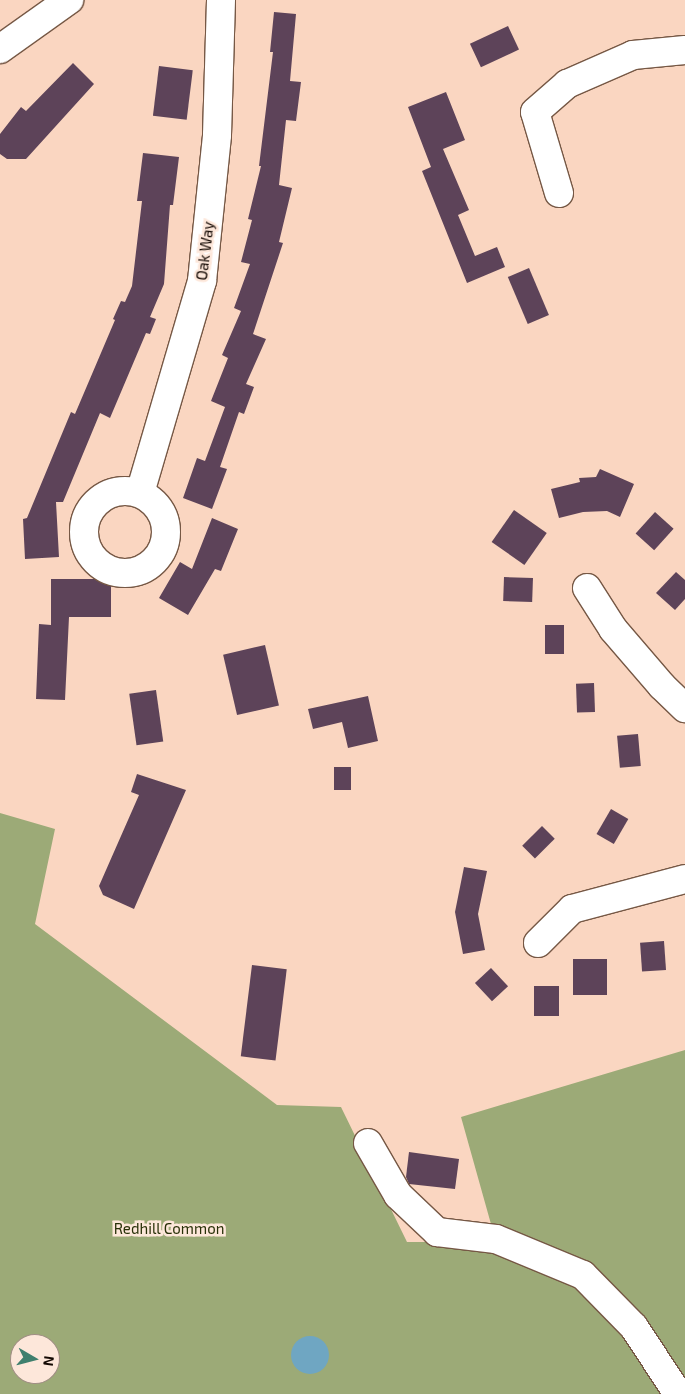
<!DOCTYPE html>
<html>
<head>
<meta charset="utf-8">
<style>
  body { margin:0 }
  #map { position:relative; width:685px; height:1394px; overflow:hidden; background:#fad6c1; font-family:"Exo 2",sans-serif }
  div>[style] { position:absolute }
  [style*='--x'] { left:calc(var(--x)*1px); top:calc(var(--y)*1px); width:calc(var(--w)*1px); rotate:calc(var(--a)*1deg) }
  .forest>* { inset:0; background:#9caa77 }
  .water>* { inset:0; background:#6fa6c2 }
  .round { border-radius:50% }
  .building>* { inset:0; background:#5d4359; transform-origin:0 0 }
  .roads { filter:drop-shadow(1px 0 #765845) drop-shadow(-1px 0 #765845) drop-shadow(0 1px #765845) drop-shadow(0 -1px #765845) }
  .minor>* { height:28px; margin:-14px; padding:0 14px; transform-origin:14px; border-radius:14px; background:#fff }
  .minor>.ring { margin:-14px; padding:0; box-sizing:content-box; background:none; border:28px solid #fff; border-radius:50% }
  span { translate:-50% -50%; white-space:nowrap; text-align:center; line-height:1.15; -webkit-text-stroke:5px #fde7da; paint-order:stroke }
  .street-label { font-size:15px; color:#140903 }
  .park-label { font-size:15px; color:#272f07 }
  .north { position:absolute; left:10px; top:1334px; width:50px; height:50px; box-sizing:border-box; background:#fde7da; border:1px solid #a08e84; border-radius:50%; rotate:98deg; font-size:14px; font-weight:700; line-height:20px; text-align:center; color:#140903 }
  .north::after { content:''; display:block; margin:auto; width:18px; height:22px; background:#3f7f6d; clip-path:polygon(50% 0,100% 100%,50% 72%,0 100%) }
</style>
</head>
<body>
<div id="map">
  <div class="forest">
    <i style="clip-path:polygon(evenodd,0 813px,55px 829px,35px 924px,277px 1105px,341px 1107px,407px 1242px,496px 1242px,461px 1117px,685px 1050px,685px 1394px,0 1394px,0 813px,20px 1344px,50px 1344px,50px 1374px,20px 1374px,20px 1344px)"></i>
  </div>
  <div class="water">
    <i class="round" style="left:291px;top:1336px;width:38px;height:38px"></i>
  </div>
  <div class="building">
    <i style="clip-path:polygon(274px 12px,296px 14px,290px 81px,301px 82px,296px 121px,286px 120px,279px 185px,292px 188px,279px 242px,283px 243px,253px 334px,266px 339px,246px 384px,254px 387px,244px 414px,239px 412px,220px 467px,227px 469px,212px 509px,183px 498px,197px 458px,205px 461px,225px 407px,211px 401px,228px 358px,222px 355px,241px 311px,234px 308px,250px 264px,241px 262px,252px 220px,248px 219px,261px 166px,259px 166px,273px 52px,270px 52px)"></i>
    <i style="left:508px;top:26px;width:26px;height:42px;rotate:65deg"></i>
    <i style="clip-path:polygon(73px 63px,94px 84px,26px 159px,7px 159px,0 154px,0 134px,21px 107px,26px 111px)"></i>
    <i style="left:159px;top:66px;width:34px;height:50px;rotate:7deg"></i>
    <i style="clip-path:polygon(446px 92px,465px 140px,443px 149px,469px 210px,458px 215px,475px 256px,497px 247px,505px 267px,467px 283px,422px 171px,431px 167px,408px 107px)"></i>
    <i style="clip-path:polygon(143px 153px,179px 157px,173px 205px,170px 205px,164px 284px,150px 317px,156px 319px,150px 334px,146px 333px,110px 418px,100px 413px,63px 502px,56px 502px,59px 557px,25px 559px,23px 519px,27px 518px,71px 412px,75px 414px,115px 320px,113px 319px,121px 301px,125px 302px,132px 286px,142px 201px,137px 201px)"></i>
    <i style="left:529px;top:268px;width:51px;height:23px;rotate:67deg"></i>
    <i style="clip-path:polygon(600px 469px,634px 484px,620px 517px,607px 511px,583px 512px,559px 518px,551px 489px,580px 482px,579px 478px,596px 477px)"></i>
    <i style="left:514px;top:510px;width:40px;height:39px;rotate:35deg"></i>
    <i style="left:655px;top:512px;width:25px;height:29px;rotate:42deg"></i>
    <i style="clip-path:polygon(212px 518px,238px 529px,221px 571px,215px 569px,188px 615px,159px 598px,180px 562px,192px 569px)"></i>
    <i style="clip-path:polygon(676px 572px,685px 580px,685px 599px,675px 610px,656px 593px)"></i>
    <i style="left:504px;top:577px;width:29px;height:24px;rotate:2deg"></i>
    <i style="clip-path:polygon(51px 579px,111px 579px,111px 617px,69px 617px,65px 700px,36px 699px,39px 624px,51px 625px)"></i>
    <i style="left:564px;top:625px;width:29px;height:19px;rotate:90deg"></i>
    <i style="left:265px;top:645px;width:62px;height:43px;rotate:77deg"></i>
    <i style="left:594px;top:683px;width:29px;height:18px;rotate:88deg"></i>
    <i style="left:156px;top:690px;width:52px;height:27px;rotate:82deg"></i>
    <i style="clip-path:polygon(368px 696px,378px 741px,348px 748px,342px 722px,313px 729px,308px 709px)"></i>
    <i style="left:638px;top:734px;width:32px;height:21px;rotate:85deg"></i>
    <i style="left:334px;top:767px;width:17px;height:23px"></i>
    <i style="clip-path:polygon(137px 774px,186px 790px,134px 909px,103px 895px,99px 886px,139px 795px,131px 792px)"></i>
    <i style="left:611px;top:809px;width:20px;height:29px;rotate:30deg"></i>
    <i style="left:542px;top:826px;width:18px;height:28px;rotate:45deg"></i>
    <i style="clip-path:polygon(464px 867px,487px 871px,478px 914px,485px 950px,463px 954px,455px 912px)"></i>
    <i style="left:664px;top:941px;width:29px;height:24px;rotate:86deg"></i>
    <i style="left:573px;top:959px;width:34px;height:36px"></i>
    <i style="left:252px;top:965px;width:35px;height:92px;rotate:7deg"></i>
    <i style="left:491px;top:968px;width:25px;height:22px;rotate:47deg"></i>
    <i style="left:534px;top:986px;width:25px;height:30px"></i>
    <i style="clip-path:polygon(409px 1152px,459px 1159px,455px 1189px,409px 1184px,406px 1177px)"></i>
  </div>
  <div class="roads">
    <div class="minor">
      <i style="--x:0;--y:49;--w:85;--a:-35.4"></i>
      <i style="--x:559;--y:193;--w:84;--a:-106.5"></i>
      <i style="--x:535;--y:112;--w:43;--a:-41.2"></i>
      <i style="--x:567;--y:84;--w:72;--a:-23.7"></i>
      <i style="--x:633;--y:55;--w:52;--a:-5.5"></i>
      <i class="ring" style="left:84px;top:491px;width:54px;height:54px"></i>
      <i style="--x:140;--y:493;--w:221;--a:-73.7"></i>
      <i style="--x:202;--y:281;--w:147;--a:-84.1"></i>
      <i style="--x:217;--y:135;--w:135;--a:-88.3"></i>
      <i style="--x:587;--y:588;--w:49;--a:57.6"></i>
      <i style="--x:613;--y:629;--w:75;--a:49.3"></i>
      <i style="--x:662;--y:686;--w:32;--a:44"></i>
      <i style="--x:538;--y:943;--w:48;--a:-45"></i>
      <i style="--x:572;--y:909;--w:117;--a:-14.9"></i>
      <i style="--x:368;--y:1143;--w:60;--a:60"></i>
      <i style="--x:398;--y:1195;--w:54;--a:43.5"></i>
      <i style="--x:437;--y:1232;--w:59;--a:6.8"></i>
      <i style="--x:496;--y:1239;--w:94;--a:22.5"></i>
      <i style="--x:583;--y:1275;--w:73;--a:45.6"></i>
      <i style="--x:634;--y:1327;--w:80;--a:56.7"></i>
    </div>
  </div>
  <div class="street-label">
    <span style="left:205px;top:251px;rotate:-83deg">Oak Way</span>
  </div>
  <div class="park-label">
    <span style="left:169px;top:1229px">Redhill Common</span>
  </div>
  <div class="north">N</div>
</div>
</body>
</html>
